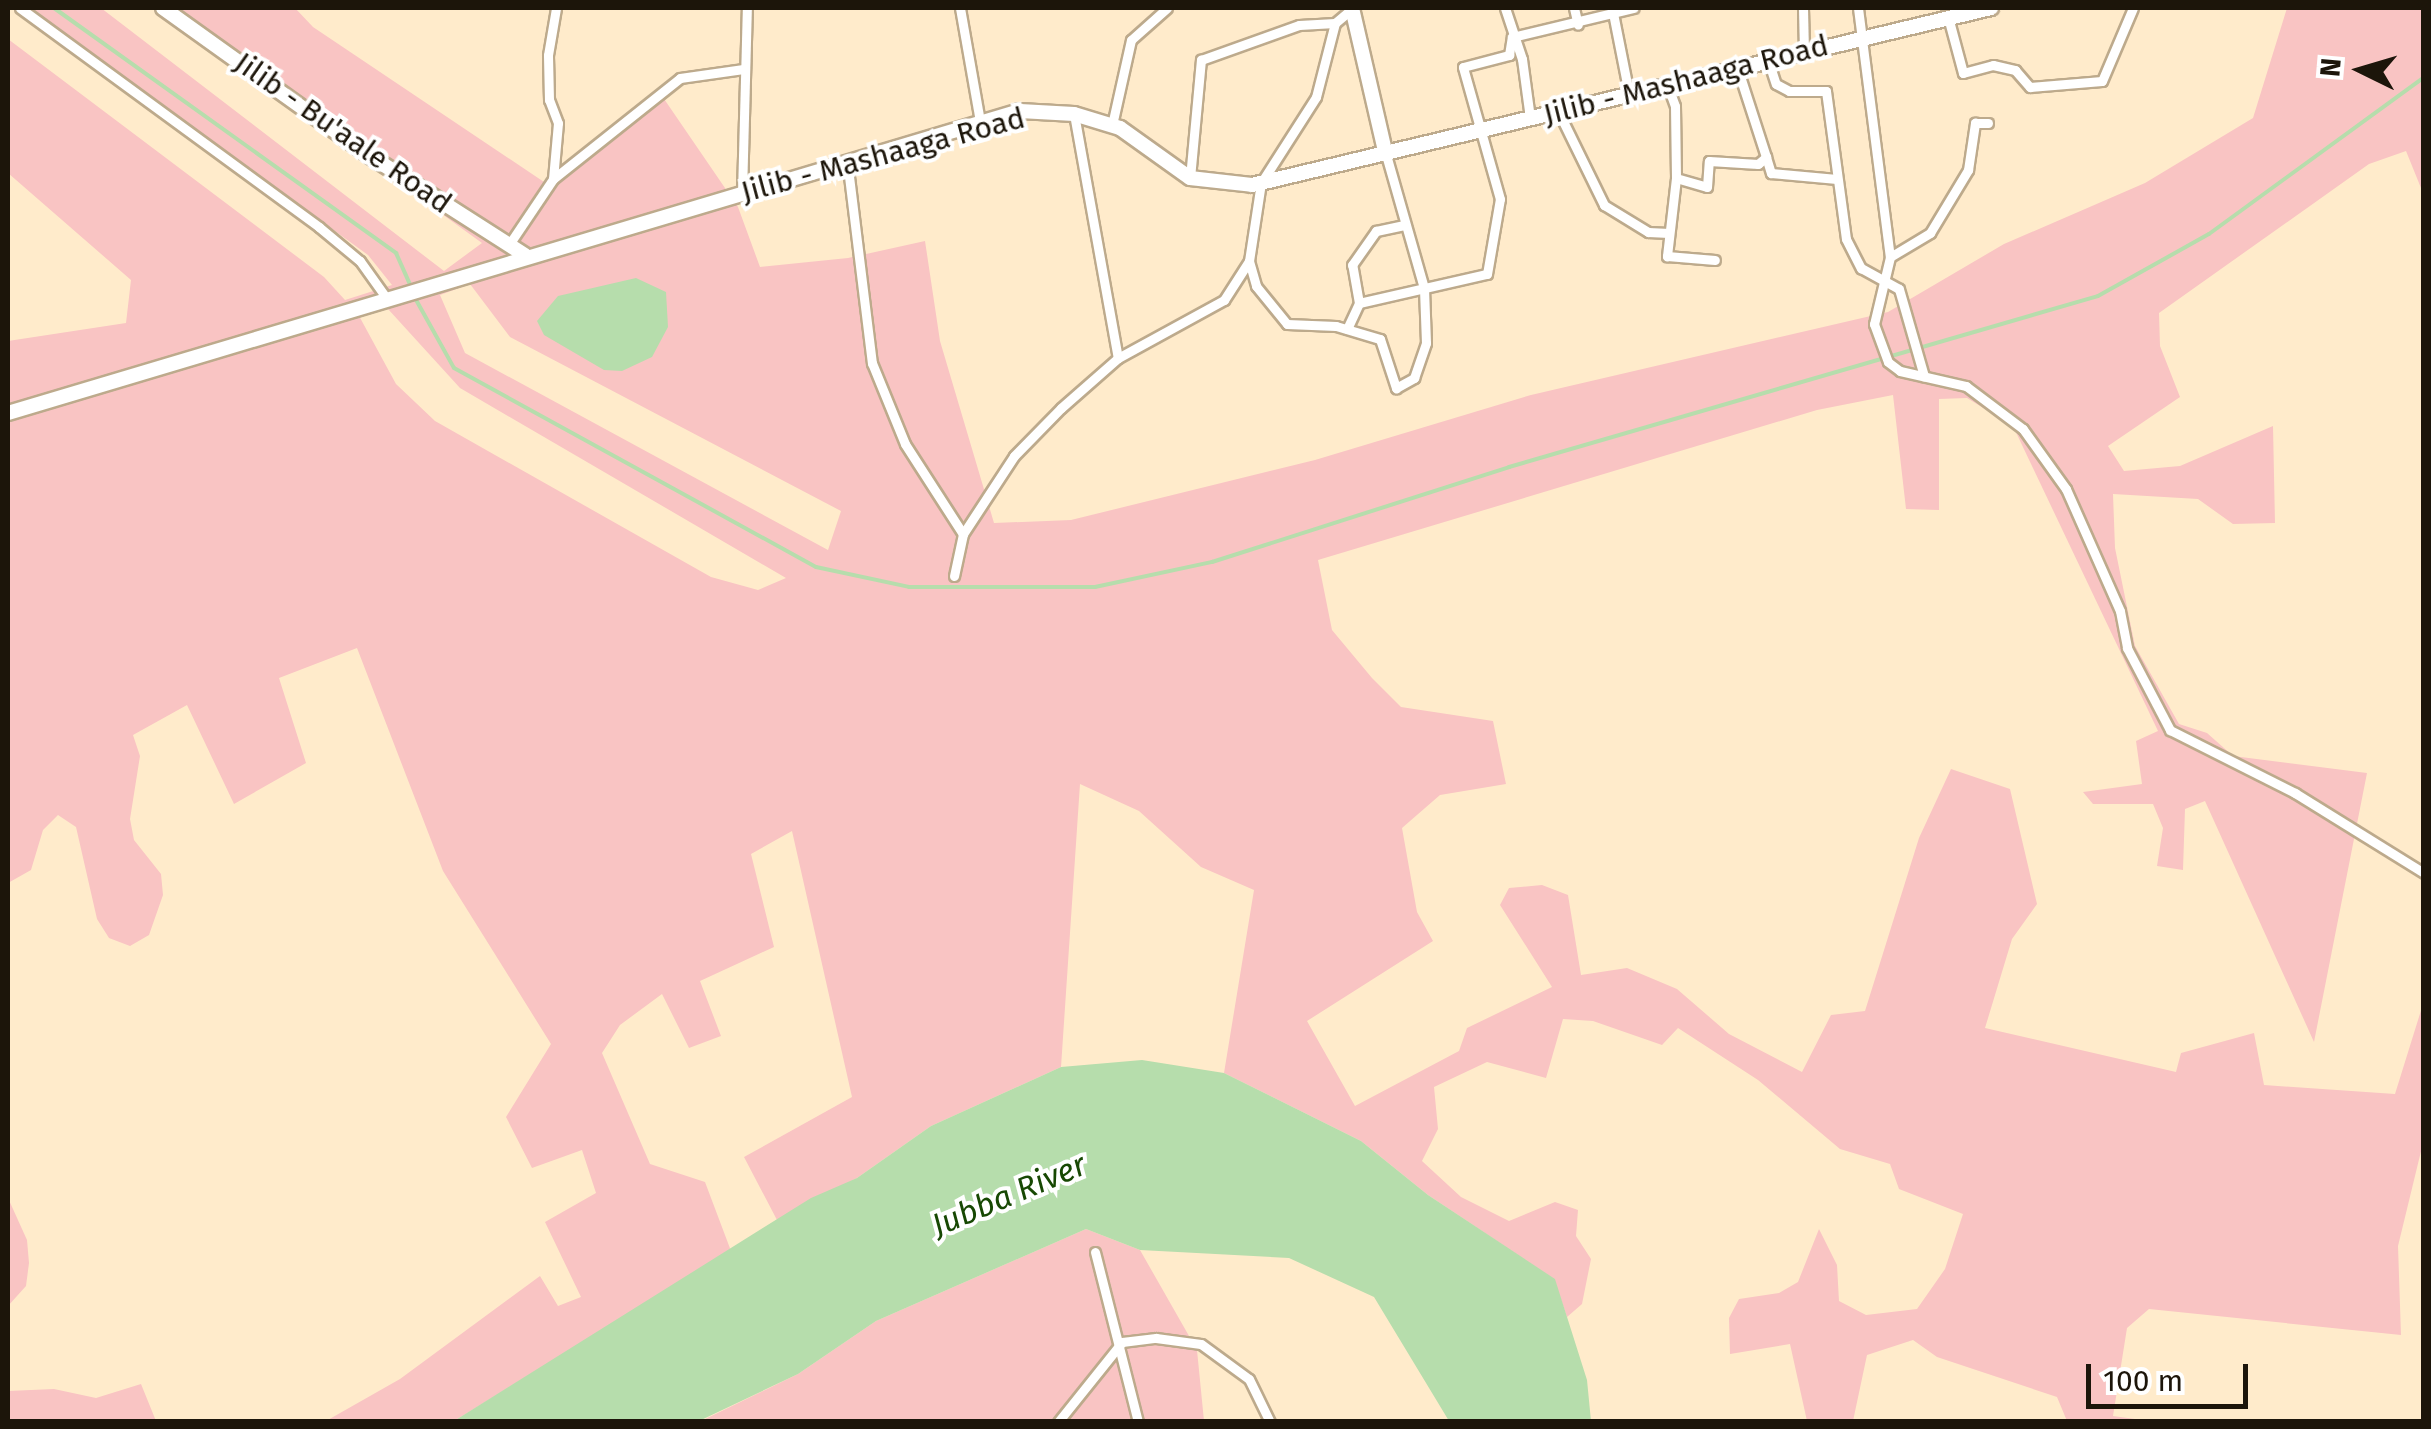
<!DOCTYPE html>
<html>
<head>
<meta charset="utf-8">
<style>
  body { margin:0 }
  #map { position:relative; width:2431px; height:1429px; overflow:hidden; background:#ffebcb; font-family:"Fira Sans",sans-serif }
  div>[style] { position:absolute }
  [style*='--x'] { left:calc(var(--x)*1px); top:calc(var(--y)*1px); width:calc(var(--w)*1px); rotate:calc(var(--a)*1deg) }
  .green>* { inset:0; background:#f9c4c3 }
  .water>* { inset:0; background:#b6ddac }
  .stream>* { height:4px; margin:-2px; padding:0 2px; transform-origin:2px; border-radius:2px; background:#b6ddac }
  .roads { filter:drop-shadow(2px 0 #bdaa8c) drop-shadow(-2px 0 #bdaa8c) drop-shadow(0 2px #bdaa8c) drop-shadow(0 -2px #bdaa8c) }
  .street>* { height:9px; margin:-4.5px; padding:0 4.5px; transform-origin:4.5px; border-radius:4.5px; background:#fff }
  .secondary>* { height:14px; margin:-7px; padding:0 7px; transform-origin:7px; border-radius:7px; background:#fff }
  span { translate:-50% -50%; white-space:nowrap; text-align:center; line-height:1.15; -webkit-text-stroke:8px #fff; paint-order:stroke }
  .street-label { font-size:30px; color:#1c150a }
  .water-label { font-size:32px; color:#174803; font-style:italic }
  .frame { position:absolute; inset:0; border:10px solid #1c150a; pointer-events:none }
  .north { position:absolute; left:2311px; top:20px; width:100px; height:100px; -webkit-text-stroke:8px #fff; paint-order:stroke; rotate:275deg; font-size:28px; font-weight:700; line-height:40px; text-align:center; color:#1c150a }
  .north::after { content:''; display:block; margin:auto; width:35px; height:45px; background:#1c150a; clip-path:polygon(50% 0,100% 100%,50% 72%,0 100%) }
  .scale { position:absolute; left:2086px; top:1364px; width:162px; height:45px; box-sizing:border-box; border:5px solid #1c150a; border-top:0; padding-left:12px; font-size:30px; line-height:35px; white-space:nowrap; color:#1c150a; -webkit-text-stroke:8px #fff; paint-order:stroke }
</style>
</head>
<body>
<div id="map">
  <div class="green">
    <i style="clip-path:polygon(evenodd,28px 8px,101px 8px,444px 271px,482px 243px,157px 8px,295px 8px,313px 27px,544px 182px,660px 93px,738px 207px,760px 267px,848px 258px,925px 241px,940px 341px,994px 523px,1071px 520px,1315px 460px,1531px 395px,1888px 312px,2004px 244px,2145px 183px,2253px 118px,2287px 8px,2423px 8px,2423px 193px,2406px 151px,2369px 164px,2159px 313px,2160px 346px,2180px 397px,2108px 446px,2124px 471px,2180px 466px,2273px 426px,2275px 523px,2233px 524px,2198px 499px,2113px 494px,2115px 548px,2135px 646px,2179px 724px,2207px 733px,2233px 756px,2367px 773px,2314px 1042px,2205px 801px,2185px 809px,2183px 870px,2157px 866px,2163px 828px,2153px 804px,2093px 804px,2083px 792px,2142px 784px,2136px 741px,2158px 731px,2013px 426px,1967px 398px,1939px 399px,1939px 510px,1906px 509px,1893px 395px,1817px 410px,1318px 560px,1332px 630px,1372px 678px,1401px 707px,1493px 721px,1506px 784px,1440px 795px,1402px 828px,1417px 912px,1433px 941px,1307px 1021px,1355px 1106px,1459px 1051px,1467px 1028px,1552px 987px,1500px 905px,1509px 888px,1542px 885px,1568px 895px,1581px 975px,1627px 968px,1677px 989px,1729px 1034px,1802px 1072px,1831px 1015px,1865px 1011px,1919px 838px,1951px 769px,2010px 789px,2037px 904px,2012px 939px,1985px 1028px,2176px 1072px,2181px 1053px,2254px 1033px,2264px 1085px,2395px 1094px,2423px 1004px,2423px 1143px,2398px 1246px,2401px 1335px,2149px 1309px,2127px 1328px,2113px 1416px,2157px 1422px,2067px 1421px,2057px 1397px,1937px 1357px,1913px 1340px,1867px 1355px,1853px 1421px,1807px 1421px,1790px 1344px,1730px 1354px,1729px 1318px,1739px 1299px,1779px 1293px,1798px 1282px,1819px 1229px,1837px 1265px,1839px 1301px,1866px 1315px,1917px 1309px,1945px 1269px,1963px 1214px,1899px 1189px,1890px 1164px,1840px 1149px,1758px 1080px,1678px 1028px,1662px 1045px,1593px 1021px,1563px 1019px,1546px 1078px,1487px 1062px,1434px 1087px,1438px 1129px,1422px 1161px,1461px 1197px,1509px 1221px,1555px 1202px,1578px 1210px,1576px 1236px,1591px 1259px,1582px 1304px,1567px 1317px,1554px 1279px,1428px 1195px,1361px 1141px,1224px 1073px,1254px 890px,1201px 867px,1139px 811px,1080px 784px,1061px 1067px,931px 1126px,857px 1178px,777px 1220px,744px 1157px,852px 1097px,792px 831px,751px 854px,774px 947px,700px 981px,721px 1036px,689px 1048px,662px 994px,620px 1025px,602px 1053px,650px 1164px,705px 1182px,731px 1251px,454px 1421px,326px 1421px,400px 1379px,540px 1276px,558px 1306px,581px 1297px,545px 1222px,596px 1193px,582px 1150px,532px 1168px,506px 1117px,551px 1044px,443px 871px,357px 648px,279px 678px,306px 763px,234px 804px,187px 705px,133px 735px,140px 756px,130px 819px,134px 840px,161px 874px,163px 895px,149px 935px,130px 946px,109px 938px,97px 919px,76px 827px,58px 815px,43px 830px,31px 870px,8px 883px,8px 341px,126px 323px,131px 280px,8px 173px,8px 39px,324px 277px,345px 300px,392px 285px,368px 255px,28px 8px,470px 284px,510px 337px,841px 511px,828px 550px,465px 353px,440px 295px,470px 284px,28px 8px,388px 309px,460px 388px,786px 578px,758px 590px,711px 577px,435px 421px,396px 384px,358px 314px,388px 309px)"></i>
    <i style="clip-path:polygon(8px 1198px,27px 1240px,29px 1263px,26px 1286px,8px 1306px)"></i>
    <i style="clip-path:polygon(1086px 1229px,1140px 1250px,1197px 1350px,1204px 1421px,699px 1422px,798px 1374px,876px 1321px)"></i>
    <i style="clip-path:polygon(141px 1384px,156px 1421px,8px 1421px,8px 1391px,54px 1389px,96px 1398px)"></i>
  </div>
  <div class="water">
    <i style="clip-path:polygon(636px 278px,666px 292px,668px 327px,652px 357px,622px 371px,604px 370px,544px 335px,537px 321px,558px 296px)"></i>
    <i style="clip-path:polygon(1142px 1060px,1224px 1073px,1361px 1141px,1428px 1195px,1555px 1279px,1587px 1380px,1591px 1421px,1449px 1421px,1374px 1297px,1289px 1258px,1140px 1250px,1086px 1229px,876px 1321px,798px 1374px,699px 1421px,454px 1421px,811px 1198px,857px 1178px,931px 1126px,1061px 1067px)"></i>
  </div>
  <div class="stream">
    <i style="--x:54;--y:8;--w:421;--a:35.6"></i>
    <i style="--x:396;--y:253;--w:39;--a:66"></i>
    <i style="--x:415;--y:298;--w:80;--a:60.9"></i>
    <i style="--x:454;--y:368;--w:413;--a:28.8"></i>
    <i style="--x:816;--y:567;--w:95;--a:12.1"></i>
    <i style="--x:909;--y:587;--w:186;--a:0"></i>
    <i style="--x:1095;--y:587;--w:120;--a:-12.1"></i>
    <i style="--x:1212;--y:562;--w:312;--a:-17.7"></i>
    <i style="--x:1509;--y:467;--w:613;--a:-16.19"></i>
    <i style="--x:2098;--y:296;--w:127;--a:-29.2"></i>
    <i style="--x:2209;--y:234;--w:266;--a:-36.1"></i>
  </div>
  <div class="roads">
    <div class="street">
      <i style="--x:20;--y:8;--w:371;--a:36.2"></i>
      <i style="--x:319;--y:227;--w:53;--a:39.7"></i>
      <i style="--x:360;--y:261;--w:43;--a:54.5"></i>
      <i style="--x:960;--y:8;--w:116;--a:80"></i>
      <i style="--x:1505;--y:8;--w:54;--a:71.6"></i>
      <i style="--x:1522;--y:59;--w:60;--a:82.3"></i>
      <i style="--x:1574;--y:8;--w:17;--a:77"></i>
      <i style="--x:1612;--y:8;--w:88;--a:78.8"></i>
      <i style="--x:1803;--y:8;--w:43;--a:88.7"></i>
      <i style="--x:1858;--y:8;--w:251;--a:82.7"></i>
      <i style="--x:1890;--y:257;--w:69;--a:103.4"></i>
      <i style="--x:1874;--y:324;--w:40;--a:69.8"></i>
      <i style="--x:1888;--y:362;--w:15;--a:37"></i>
      <i style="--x:1900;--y:371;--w:68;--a:12.8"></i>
      <i style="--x:1966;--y:386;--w:71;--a:37"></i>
      <i style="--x:2023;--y:429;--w:74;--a:54.4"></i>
      <i style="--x:2066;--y:489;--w:133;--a:66.1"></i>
      <i style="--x:2120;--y:611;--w:38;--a:79"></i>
      <i style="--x:2127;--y:648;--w:93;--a:62.3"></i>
      <i style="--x:2170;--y:730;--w:140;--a:26.7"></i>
      <i style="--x:2295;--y:793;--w:152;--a:31.8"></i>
      <i style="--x:1948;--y:17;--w:58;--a:75"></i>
      <i style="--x:1963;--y:73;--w:31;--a:-15"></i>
      <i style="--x:1993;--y:65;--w:23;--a:13"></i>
      <i style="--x:2015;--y:70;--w:23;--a:49"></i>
      <i style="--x:2030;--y:87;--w:72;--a:-4.8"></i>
      <i style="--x:2102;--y:81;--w:79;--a:-67"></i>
      <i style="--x:1768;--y:60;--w:25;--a:72"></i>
      <i style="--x:1776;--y:84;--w:15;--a:28"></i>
      <i style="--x:1789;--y:91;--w:37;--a:0"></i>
      <i style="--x:1826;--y:91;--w:149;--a:82.3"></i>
      <i style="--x:1846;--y:239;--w:33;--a:63"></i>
      <i style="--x:1861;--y:268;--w:43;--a:28.9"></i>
      <i style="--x:1899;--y:289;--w:91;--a:74"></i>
      <i style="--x:1737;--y:67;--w:95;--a:72.1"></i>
      <i style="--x:1667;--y:84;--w:23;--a:70"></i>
      <i style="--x:1675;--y:106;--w:72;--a:89.2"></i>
      <i style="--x:1676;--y:178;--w:79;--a:96.6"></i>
      <i style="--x:1667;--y:256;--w:48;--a:4.8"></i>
      <i style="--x:1558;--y:111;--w:105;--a:63.9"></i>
      <i style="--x:1604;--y:205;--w:52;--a:31.5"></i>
      <i style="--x:1648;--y:232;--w:21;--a:3"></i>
      <i style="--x:1074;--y:114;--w:248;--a:79.8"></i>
      <i style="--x:1112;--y:125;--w:87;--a:-77.4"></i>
      <i style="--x:1131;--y:40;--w:48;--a:-41.6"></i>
      <i style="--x:847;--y:160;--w:205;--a:83"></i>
      <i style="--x:872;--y:363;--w:87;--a:67.8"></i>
      <i style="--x:905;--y:444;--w:107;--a:57.2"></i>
      <i style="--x:1190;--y:178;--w:119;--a:-84.7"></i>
      <i style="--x:1201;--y:60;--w:104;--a:-19.7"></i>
      <i style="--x:1299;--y:25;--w:36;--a:-3"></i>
      <i style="--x:1676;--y:178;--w:32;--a:16"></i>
      <i style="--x:1707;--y:187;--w:26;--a:-86"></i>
      <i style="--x:1709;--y:161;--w:49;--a:3.5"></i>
      <i style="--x:1758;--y:164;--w:11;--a:-41"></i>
      <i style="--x:1766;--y:157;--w:17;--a:73"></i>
      <i style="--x:1771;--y:173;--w:66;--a:5.2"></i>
      <i style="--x:553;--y:179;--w:56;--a:-84.9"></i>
      <i style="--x:558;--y:123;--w:25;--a:-111"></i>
      <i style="--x:549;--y:100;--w:45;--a:-91.3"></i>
      <i style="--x:548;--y:55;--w:48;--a:-80.3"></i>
      <i style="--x:742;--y:194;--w:186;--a:-88.5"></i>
      <i style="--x:508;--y:246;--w:81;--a:-56.1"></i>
      <i style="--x:553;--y:179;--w:162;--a:-38.5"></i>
      <i style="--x:680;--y:78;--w:64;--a:-8.1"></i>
      <i style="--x:1890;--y:257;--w:47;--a:-31"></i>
      <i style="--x:1930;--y:233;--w:74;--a:-58.9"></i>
      <i style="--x:1968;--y:170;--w:48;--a:-81.5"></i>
      <i style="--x:1975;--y:123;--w:13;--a:0"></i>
      <i style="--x:1249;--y:261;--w:26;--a:74"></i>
      <i style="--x:1256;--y:286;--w:49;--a:50.8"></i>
      <i style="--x:1287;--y:324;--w:49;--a:2.3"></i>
      <i style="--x:1336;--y:326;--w:46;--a:16.5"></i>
      <i style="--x:1380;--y:339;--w:52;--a:71.9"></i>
      <i style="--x:1396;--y:388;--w:21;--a:-29"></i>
      <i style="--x:1414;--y:378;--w:37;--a:-71"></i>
      <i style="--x:1426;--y:343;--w:55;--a:-92.1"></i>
      <i style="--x:1424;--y:288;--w:142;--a:-105.9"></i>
      <i style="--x:1359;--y:303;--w:39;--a:-100"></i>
      <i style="--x:1352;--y:265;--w:42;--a:-54.8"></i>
      <i style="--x:1376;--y:231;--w:30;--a:-12"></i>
      <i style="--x:1347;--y:329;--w:29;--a:-65"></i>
      <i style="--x:1359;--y:303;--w:131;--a:-12.8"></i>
      <i style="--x:1487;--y:274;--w:76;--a:-80.2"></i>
      <i style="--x:1500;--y:199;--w:137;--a:-105.7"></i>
      <i style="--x:1463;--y:67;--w:48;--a:-14.6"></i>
      <i style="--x:1509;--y:55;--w:18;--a:-81"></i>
      <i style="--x:1512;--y:37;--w:125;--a:-13.4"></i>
      <i style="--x:954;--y:576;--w:43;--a:-77.9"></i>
      <i style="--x:963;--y:534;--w:93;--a:-56.8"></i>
      <i style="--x:1014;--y:456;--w:67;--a:-45.6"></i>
      <i style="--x:1061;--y:408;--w:76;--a:-41.3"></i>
      <i style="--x:1118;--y:358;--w:121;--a:-28.7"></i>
      <i style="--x:1224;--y:300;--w:46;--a:-57.3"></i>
      <i style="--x:1249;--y:261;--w:79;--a:-81.3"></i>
      <i style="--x:1261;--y:183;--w:102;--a:-57.4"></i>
      <i style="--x:1316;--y:97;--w:76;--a:-75.6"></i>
      <i style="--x:1335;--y:23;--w:23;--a:-40"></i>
      <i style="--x:1095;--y:1252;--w:175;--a:75.8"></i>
      <i style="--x:1058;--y:1422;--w:102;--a:-51.3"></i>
      <i style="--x:1122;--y:1342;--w:34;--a:-7"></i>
      <i style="--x:1156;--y:1338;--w:45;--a:7.6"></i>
      <i style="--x:1201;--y:1344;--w:59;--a:36.1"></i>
      <i style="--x:1249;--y:1379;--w:48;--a:64"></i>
    </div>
    <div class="secondary">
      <i style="--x:163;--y:8;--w:254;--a:35.6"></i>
      <i style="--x:370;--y:156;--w:184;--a:32.6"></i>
      <i style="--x:1352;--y:8;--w:147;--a:77"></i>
      <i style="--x:8;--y:413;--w:1056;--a:-16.62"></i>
      <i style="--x:1020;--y:111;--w:54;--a:3.2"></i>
      <i style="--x:1074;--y:114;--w:48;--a:16.9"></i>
      <i style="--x:1120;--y:128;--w:86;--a:35.5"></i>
      <i style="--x:1190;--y:178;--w:62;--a:6.4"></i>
      <i style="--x:1252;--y:185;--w:760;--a:-13.47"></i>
    </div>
  </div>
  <div class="street-label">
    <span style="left:1686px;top:80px;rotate:-14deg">Jilib - Mashaaga Road</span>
    <span style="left:343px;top:133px;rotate:35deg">Jilib - Bu'aale Road</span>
    <span style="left:883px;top:155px;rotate:-15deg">Jilib - Mashaaga Road</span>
  </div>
  <div class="water-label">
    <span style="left:1009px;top:1195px;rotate:-23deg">Jubba River</span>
  </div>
  <div class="frame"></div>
  <div class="north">N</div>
  <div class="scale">100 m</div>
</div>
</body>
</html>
